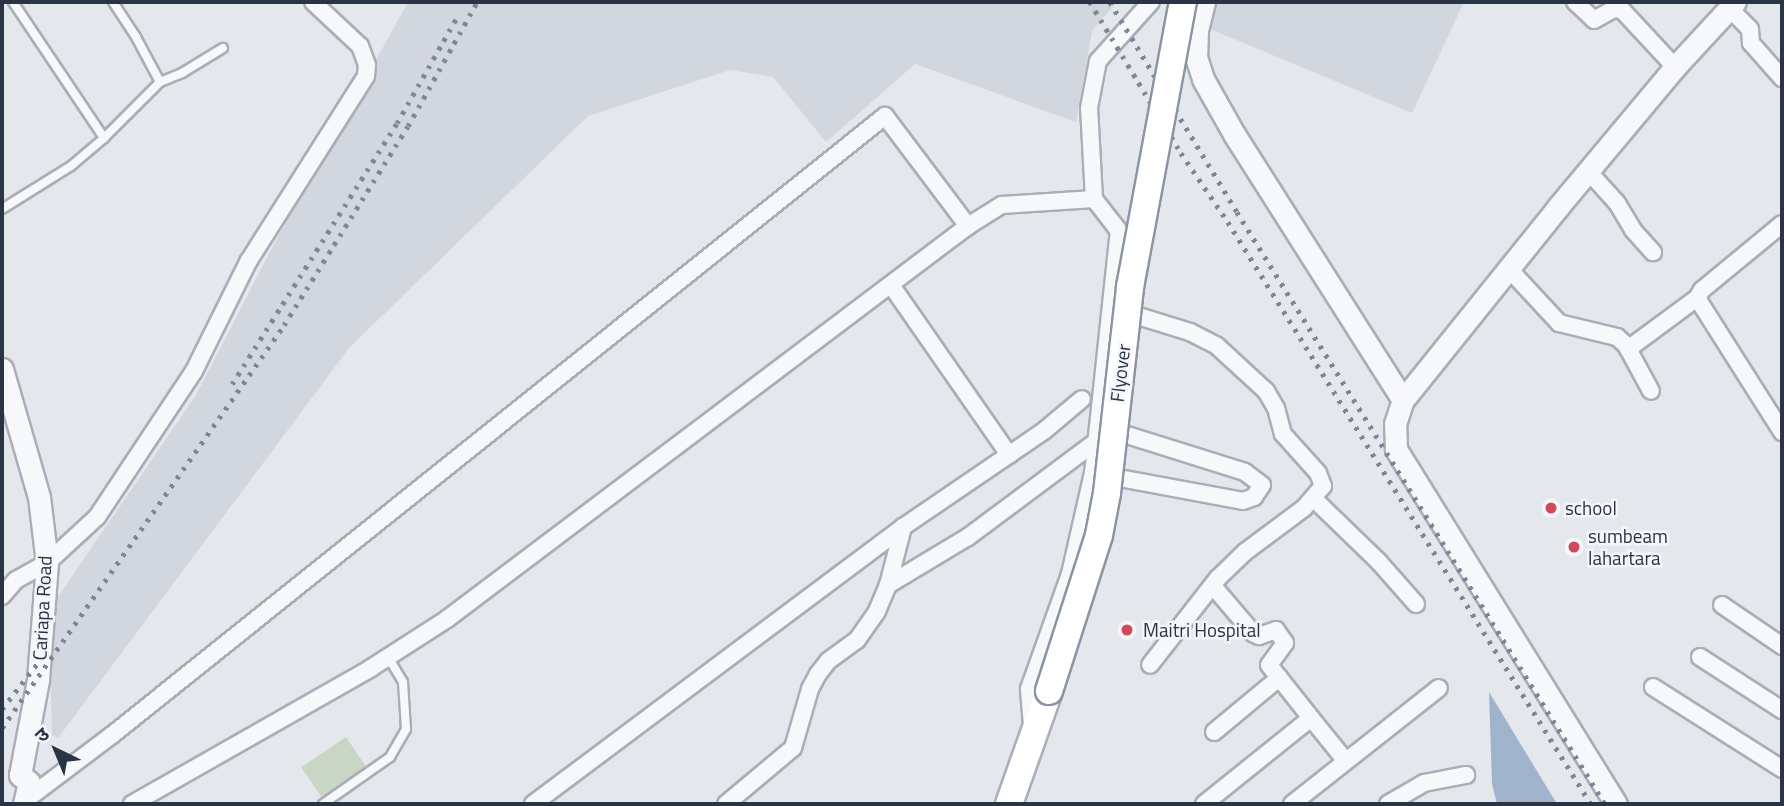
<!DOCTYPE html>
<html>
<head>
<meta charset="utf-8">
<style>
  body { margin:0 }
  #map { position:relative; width:1784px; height:806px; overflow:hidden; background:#e4e7ec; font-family:"Titillium Web","Noto Sans Devanagari",sans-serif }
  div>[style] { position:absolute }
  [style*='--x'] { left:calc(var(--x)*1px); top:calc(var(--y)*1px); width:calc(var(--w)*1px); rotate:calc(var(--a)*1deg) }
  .built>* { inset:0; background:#d2d6de }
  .green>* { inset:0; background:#c9d6c5; transform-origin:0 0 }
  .water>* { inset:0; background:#9fb4cc }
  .roads { filter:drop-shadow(2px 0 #a9aeb7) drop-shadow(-2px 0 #a9aeb7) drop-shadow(0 2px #a9aeb7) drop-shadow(0 -2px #a9aeb7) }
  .service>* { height:8px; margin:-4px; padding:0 4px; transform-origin:4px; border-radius:4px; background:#f7f8fa }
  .minor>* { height:16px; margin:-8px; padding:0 8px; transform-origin:8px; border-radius:8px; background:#f7f8fa }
  .tertiary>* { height:21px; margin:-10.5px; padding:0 10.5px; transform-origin:10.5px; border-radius:10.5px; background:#f7f8fa }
  .trunk>* { height:26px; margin:-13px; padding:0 13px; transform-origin:13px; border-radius:13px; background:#fff }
  .rail>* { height:4.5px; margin-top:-2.25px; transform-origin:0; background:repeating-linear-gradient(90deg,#7d8696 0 3.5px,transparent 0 10.5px) }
  .bridges { filter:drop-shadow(2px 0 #8b94a3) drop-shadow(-2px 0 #8b94a3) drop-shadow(0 2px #8b94a3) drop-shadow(0 -2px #8b94a3) }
  .trunk-bridge>* { height:26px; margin:-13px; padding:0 13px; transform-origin:13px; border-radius:13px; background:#fff }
  .dots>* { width:19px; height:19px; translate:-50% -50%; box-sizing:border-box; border:4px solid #f4f6f9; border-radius:50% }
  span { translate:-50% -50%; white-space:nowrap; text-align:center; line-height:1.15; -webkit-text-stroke:5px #f4f6f9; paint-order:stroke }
  .street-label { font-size:19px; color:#2b3445 }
  .poi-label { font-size:19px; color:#2b3445 }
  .left { translate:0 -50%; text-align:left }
  .frame { position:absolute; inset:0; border:4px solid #2b3445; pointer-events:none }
  .north { position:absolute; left:21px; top:715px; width:70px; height:70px; -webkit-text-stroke:5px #f4f6f9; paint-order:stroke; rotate:317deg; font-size:19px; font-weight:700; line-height:28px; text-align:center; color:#2b3445 }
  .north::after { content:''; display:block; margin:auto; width:24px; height:32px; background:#2b3445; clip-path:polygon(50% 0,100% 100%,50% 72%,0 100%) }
</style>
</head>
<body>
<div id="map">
  <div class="built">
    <i style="clip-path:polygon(408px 2px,1117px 2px,1092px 31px,1076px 122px,915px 64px,826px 142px,773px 77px,730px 70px,588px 116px,349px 348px,58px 738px,52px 735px,49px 610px,196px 395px,273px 246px)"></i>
    <i style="clip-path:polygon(1215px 2px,1464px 2px,1412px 113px,1205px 27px)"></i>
  </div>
  <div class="green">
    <i style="left:346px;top:737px;width:36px;height:54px;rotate:56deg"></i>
  </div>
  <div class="water">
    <i style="clip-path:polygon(1489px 692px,1557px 804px,1497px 804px,1492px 784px)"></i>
  </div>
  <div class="roads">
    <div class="service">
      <i style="--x:13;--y:2;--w:164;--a:56.2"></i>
      <i style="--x:160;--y:82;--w:24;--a:-22"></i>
      <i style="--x:182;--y:73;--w:48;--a:-31.4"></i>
      <i style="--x:2;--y:209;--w:81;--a:-31.9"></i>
      <i style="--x:71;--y:166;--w:43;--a:-40.3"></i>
      <i style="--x:104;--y:138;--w:79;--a:-45"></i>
      <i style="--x:160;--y:82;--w:51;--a:-118.1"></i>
      <i style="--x:136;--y:37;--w:42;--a:-123.3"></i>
      <i style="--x:323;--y:804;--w:82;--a:-35"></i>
      <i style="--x:390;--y:757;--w:32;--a:-60"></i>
      <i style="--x:406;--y:729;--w:47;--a:-93.7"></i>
      <i style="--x:403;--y:682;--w:29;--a:-121"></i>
    </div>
    <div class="minor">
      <i style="--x:1575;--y:2;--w:26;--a:43"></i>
      <i style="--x:1594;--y:20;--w:23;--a:-29"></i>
      <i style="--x:1614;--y:9;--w:8;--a:7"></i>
      <i style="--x:1622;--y:10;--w:78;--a:47.1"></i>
      <i style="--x:1730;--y:9;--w:28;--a:45"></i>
      <i style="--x:1750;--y:29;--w:14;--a:86"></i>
      <i style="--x:1751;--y:43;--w:47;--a:48.5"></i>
      <i style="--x:1588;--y:171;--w:43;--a:47.8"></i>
      <i style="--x:1617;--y:203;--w:31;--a:59"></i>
      <i style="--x:1633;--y:230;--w:30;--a:48"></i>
      <i style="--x:1782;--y:224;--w:104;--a:140.5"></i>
      <i style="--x:1702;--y:290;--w:9;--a:122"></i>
      <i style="--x:1697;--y:298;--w:159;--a:57.6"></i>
      <i style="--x:1509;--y:269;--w:74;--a:47.2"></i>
      <i style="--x:1559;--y:323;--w:60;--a:13.6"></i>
      <i style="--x:1617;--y:337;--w:12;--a:42"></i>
      <i style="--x:1626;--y:345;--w:52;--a:61.5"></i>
      <i style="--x:891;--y:285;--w:207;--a:55.2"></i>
      <i style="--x:1122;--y:311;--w:71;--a:17.2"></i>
      <i style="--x:1190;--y:332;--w:30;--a:27"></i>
      <i style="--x:1217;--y:346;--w:67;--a:42.6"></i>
      <i style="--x:1266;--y:391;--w:20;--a:60"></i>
      <i style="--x:1276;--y:408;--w:27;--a:75"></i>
      <i style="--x:1283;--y:434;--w:52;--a:48.1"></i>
      <i style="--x:1318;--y:473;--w:14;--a:69"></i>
      <i style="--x:1323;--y:486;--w:29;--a:131"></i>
      <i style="--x:1304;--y:508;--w:74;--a:143.3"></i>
      <i style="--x:1245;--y:552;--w:37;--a:136"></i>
      <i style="--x:1218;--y:578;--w:110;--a:128"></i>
      <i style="--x:1628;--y:349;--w:86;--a:-36.5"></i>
      <i style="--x:1103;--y:475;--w:142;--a:10.5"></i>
      <i style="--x:1243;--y:501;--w:12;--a:-20"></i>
      <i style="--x:1254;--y:497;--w:14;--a:-56"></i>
      <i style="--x:1262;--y:485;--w:21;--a:-143"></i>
      <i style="--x:1245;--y:472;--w:144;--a:-162.6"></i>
      <i style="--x:1314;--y:499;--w:91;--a:44.1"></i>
      <i style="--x:1379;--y:562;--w:56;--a:48.6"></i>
      <i style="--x:888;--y:585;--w:93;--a:-31"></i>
      <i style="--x:968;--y:537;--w:161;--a:-36.7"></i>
      <i style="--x:1213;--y:586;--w:62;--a:49.6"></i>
      <i style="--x:1253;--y:633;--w:7;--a:27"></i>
      <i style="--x:1259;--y:636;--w:18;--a:-19"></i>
      <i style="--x:1276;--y:630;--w:16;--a:55"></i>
      <i style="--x:1285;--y:643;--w:27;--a:126"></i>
      <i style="--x:1269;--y:665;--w:68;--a:51.6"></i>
      <i style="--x:2;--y:596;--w:21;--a:-49"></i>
      <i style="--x:16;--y:580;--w:35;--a:-29"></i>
      <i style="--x:47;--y:563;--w:68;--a:-42.6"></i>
      <i style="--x:97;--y:517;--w:175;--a:-56.4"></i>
      <i style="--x:194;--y:371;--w:122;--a:-63.6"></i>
      <i style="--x:248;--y:262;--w:220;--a:-57.6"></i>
      <i style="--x:366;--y:76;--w:11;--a:-85"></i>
      <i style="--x:367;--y:65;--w:20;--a:-110"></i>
      <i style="--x:360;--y:46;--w:64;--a:-136.9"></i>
      <i style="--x:1722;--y:605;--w:73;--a:34.3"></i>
      <i style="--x:1700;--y:657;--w:98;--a:32.9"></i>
      <i style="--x:1653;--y:687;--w:153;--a:32.4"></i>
      <i style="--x:1032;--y:725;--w:36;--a:-95"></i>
      <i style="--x:1029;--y:689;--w:122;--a:-70.4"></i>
      <i style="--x:1070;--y:574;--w:104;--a:-77.2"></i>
      <i style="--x:1093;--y:473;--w:243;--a:-83.9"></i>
      <i style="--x:1119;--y:231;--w:41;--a:-128"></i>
      <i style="--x:1094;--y:199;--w:91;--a:-93.1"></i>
      <i style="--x:1089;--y:108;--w:48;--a:-79.2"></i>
      <i style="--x:1098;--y:61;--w:79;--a:-48.1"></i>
      <i style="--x:1214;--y:732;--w:85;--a:-39.7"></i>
      <i style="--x:31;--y:796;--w:101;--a:-37"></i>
      <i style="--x:112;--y:735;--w:990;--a:-38.69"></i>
      <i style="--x:885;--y:116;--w:138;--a:53"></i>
      <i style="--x:132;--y:804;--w:275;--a:-29.6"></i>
      <i style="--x:371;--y:668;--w:90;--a:-32.8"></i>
      <i style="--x:447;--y:619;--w:653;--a:-37.03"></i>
      <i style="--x:968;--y:226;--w:40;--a:-32"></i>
      <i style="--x:1002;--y:205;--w:92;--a:-3.7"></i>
      <i style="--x:533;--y:804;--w:462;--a:-36.8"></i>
      <i style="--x:903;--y:527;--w:172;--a:-34.3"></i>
      <i style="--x:1045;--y:430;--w:48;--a:-40"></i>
      <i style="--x:726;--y:804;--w:87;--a:-39.9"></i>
      <i style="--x:793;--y:748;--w:61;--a:-73.9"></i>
      <i style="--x:810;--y:689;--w:17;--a:-62"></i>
      <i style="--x:818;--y:674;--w:16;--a:-52"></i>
      <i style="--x:828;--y:661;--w:36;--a:-36"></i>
      <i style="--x:857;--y:640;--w:35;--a:-55"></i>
      <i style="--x:877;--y:611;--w:28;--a:-67"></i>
      <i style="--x:888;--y:585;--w:60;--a:-75.5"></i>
      <i style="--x:1204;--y:804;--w:137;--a:-38.8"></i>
      <i style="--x:1311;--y:718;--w:54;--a:51"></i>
      <i style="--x:1292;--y:804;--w:187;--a:-38.3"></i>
      <i style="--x:1388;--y:804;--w:42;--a:-30.3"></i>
      <i style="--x:1424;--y:783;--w:43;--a:-10.8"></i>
    </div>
    <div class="tertiary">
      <i style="--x:1204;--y:2;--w:30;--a:104"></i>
      <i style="--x:1197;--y:31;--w:26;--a:92"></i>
      <i style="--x:1196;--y:57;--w:23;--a:72"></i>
      <i style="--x:1203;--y:79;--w:63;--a:60.6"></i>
      <i style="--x:1234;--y:134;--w:315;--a:57.6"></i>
      <i style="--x:2;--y:369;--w:133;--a:73.9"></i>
      <i style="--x:39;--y:497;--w:66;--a:83.1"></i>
      <i style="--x:47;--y:563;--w:117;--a:94.4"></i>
      <i style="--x:38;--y:680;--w:97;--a:100.7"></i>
      <i style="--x:20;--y:775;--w:11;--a:38"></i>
      <i style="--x:29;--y:782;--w:23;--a:103"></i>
      <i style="--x:1616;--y:804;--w:418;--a:-121.8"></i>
      <i style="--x:1396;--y:449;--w:25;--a:-92"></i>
      <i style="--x:1395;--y:424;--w:25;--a:-72"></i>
      <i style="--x:1403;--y:400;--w:248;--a:-51.2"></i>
      <i style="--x:1558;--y:207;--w:182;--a:-50.1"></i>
      <i style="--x:1675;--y:67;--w:88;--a:-47.3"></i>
    </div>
    <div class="trunk">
      <i style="--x:1009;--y:804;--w:120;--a:-70.5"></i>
    </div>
  </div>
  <div class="rail">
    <i style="--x:1090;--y:2;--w:176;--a:58.9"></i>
    <i style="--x:1181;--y:153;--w:83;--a:55.7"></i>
    <i style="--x:1228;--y:222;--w:686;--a:58.05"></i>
    <i style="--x:1110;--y:2;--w:245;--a:58.8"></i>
    <i style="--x:1237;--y:212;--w:697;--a:58.13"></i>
    <i style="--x:232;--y:384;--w:309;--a:-57.7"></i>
    <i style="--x:397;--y:123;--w:122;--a:-60.5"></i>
    <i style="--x:2;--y:709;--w:62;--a:-52.2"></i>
    <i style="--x:2;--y:728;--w:492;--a:-55"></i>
    <i style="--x:284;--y:325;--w:234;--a:-58.1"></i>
    <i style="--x:408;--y:126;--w:142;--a:-60.9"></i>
  </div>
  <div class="bridges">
    <div class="trunk-bridge">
      <i style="--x:1049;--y:691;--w:164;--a:-72.2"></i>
      <i style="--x:1099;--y:535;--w:43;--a:-79.2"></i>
      <i style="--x:1107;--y:493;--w:207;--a:-83.6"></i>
      <i style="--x:1130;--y:287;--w:290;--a:-79.5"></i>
    </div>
  </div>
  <div class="dots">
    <i style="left:1551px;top:508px;background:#d1495b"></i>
    <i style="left:1574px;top:547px;background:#d1495b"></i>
    <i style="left:1127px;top:630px;background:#d1495b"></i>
  </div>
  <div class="street-label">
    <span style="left:1120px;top:373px;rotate:-83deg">Flyover</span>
    <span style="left:42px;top:608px;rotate:-87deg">Cariapa Road</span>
  </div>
  <div class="poi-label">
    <span class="left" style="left:1565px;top:508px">school</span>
    <span class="left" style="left:1588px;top:547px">sumbeam<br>lahartara</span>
    <span class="left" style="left:1143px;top:630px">Maitri Hospital</span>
  </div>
  <div class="frame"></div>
  <div class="north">उ</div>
</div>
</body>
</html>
